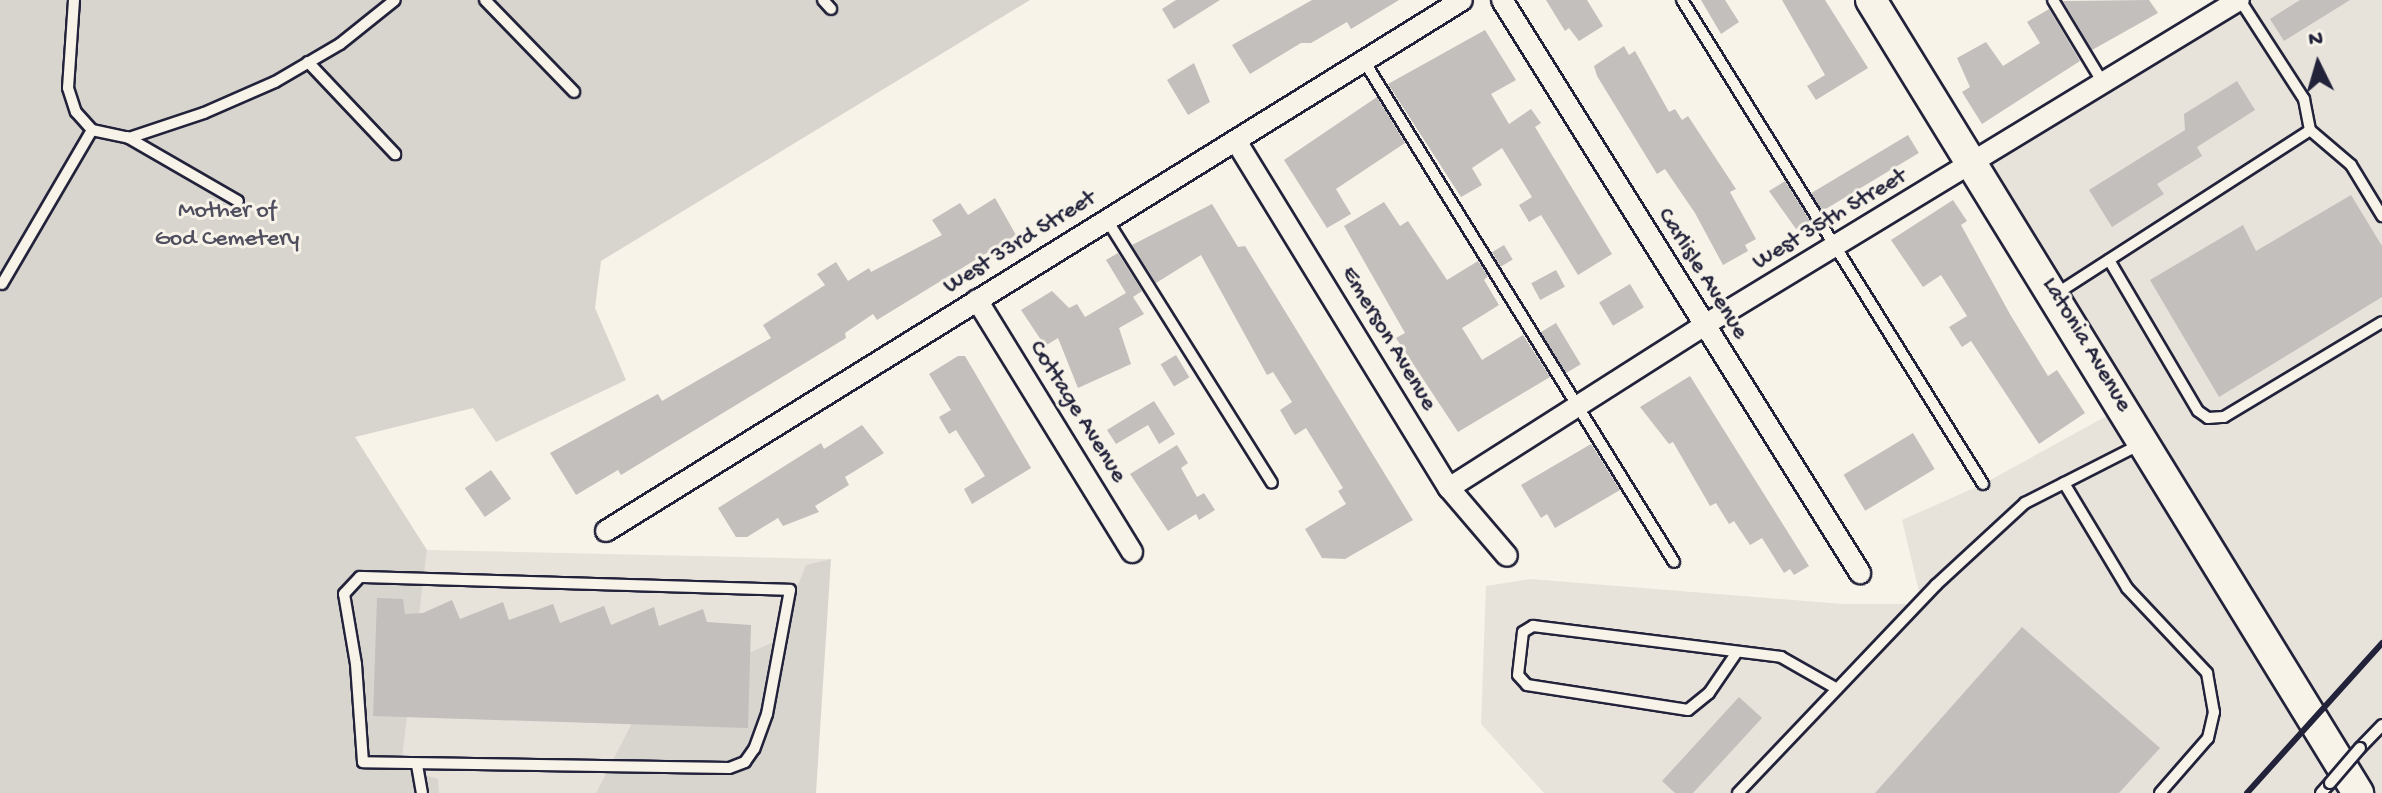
<!DOCTYPE html>
<html>
<head>
<meta charset="utf-8">
<style>
  body { margin:0 }
  #map { position:relative; width:2382px; height:793px; overflow:hidden; background:#f7f3e8; font-family:"Gochi Hand",sans-serif }
  div>[style] { position:absolute }
  [style*='--x'] { left:calc(var(--x)*1px); top:calc(var(--y)*1px); width:calc(var(--w)*1px); rotate:calc(var(--a)*1deg) }
  .built>* { inset:0; background:#e7e3db }
  .green>* { inset:0; background:#d8d5cf }
  .building>* { inset:0; background:#c2bfbd; transform-origin:0 0 }
  .roads { filter:drop-shadow(2px 0 #22223b) drop-shadow(-2px 0 #22223b) drop-shadow(0 2px #22223b) drop-shadow(0 -2px #22223b) }
  .lane>* { height:10px; margin:-5px; padding:0 5px; transform-origin:5px; border-radius:5px; background:#f7f3e8 }
  .street>* { height:20px; margin:-10px; padding:0 10px; transform-origin:10px; border-radius:10px; background:#f7f3e8 }
  .secondary>* { height:30px; margin:-15px; padding:0 15px; transform-origin:15px; border-radius:15px; background:#f7f3e8 }
  .rail>* { height:6px; margin:-3px; padding:0 3px; transform-origin:3px; border-radius:3px; background:#22223b }
  .bridges { filter:drop-shadow(2px 0 #22223b) drop-shadow(-2px 0 #22223b) drop-shadow(0 2px #22223b) drop-shadow(0 -2px #22223b) }
  .lane-bridge>* { height:10px; margin:-5px; padding:0 5px; transform-origin:5px; border-radius:5px; background:#f7f3e8 }
  span { translate:-50% -50%; white-space:nowrap; text-align:center; line-height:1.15; -webkit-text-stroke:6px #f7f3e8; paint-order:stroke }
  .park-label { font-size:24px; color:#504f60 }
  .street-label { font-size:24px; color:#22223b }
  .north { position:absolute; left:2278px; top:24px; width:80px; height:80px; -webkit-text-stroke:6px #f7f3e8; paint-order:stroke; rotate:355deg; font-size:22px; font-weight:700; line-height:32px; text-align:center; color:#22223b }
  .north::after { content:''; display:block; margin:auto; width:28px; height:36px; background:#22223b; clip-path:polygon(50% 0,100% 100%,50% 72%,0 100%) }
</style>
</head>
<body>
<div id="map">
  <div class="built">
    <i style="clip-path:polygon(2239px 0,2382px 0,2382px 793px,1544px 793px,1481px 724px,1486px 586px,1530px 579px,1842px 604px,1922px 604px,1902px 520px,1983px 484px,2123px 407px,1973px 164px)"></i>
    <i style="clip-path:polygon(427px 550px,831px 559px,806px 566px,775px 641px,643px 701px,596px 793px,398px 793px)"></i>
  </div>
  <div class="green">
    <i style="clip-path:polygon(0 0,1030px 0,601px 261px,595px 308px,626px 380px,496px 442px,473px 408px,355px 437px,427px 550px,401px 768px,438px 779px,439px 793px,0 793px)"></i>
    <i style="clip-path:polygon(831px 559px,816px 793px,596px 793px,643px 701px,775px 641px,806px 565px)"></i>
  </div>
  <div class="building">
    <i style="clip-path:polygon(1176px 0,1220px 0,1174px 29px,1162px 9px)"></i>
    <i style="clip-path:polygon(1312px 0,1399px 0,1351px 29px,1347px 22px,1311px 43px,1301px 43px,1250px 74px,1232px 45px)"></i>
    <i style="clip-path:polygon(1546px 0,1587px 0,1603px 26px,1579px 41px,1569px 28px,1565px 31px)"></i>
    <i style="clip-path:polygon(1701px 0,1725px 0,1739px 22px,1721px 34px)"></i>
    <i style="clip-path:polygon(1782px 0,1825px 0,1868px 68px,1816px 100px,1807px 86px,1825px 75px)"></i>
    <i style="clip-path:polygon(2149px 0,2158px 13px,2092px 50px,2063px 1px)"></i>
    <i style="clip-path:polygon(2300px 0,2350px 0,2284px 41px,2270px 19px)"></i>
    <i style="clip-path:polygon(2049px 9px,2080px 61px,1982px 124px,1962px 92px,1970px 87px,1957px 58px,1986px 42px,2003px 66px,2040px 43px,2027px 22px)"></i>
    <i style="clip-path:polygon(1485px 30px,1516px 80px,1491px 94px,1509px 124px,1531px 109px,1541px 123px,1535px 127px,1612px 254px,1578px 275px,1541px 215px,1529px 222px,1519px 205px,1532px 197px,1502px 148px,1472px 168px,1482px 185px,1461px 197px,1388px 84px)"></i>
    <i style="clip-path:polygon(1624px 46px,1629px 55px,1635px 51px,1669px 112px,1675px 109px,1682px 120px,1688px 116px,1736px 189px,1730px 192px,1756px 239px,1745px 245px,1748px 251px,1723px 265px,1695px 213px,1665px 169px,1657px 174px,1597px 76px,1594px 66px)"></i>
    <i style="clip-path:polygon(1194px 63px,1210px 102px,1188px 115px,1167px 80px)"></i>
    <i style="clip-path:polygon(2237px 81px,2255px 110px,2197px 147px,2202px 156px,2157px 184px,2164px 194px,2112px 227px,2089px 190px,2185px 130px,2184px 114px)"></i>
    <i style="clip-path:polygon(1377px 97px,1405px 143px,1336px 189px,1351px 214px,1327px 228px,1284px 160px)"></i>
    <i style="left:1908px;top:135px;width:21px;height:113px;rotate:59deg"></i>
    <i style="clip-path:polygon(1785px 181px,1810px 221px,1796px 229px,1769px 191px)"></i>
    <i style="clip-path:polygon(2351px 195px,2382px 246px,2382px 297px,2219px 397px,2150px 280px,2243px 225px,2256px 251px)"></i>
    <i style="clip-path:polygon(995px 198px,1016px 235px,877px 320px,873px 314px,845px 333px,846px 338px,621px 475px,618px 470px,576px 495px,550px 453px,658px 394px,662px 401px,771px 338px,763px 325px,825px 285px,817px 274px,836px 262px,848px 281px,869px 268px,871px 272px,942px 235px,932px 220px,960px 203px,968px 215px)"></i>
    <i style="clip-path:polygon(1953px 200px,1967px 221px,1961px 225px,2011px 316px,2048px 376px,2057px 370px,2085px 413px,2039px 444px,1971px 341px,1962px 347px,1949px 327px,1967px 316px,1941px 275px,1923px 287px,1891px 240px)"></i>
    <i style="clip-path:polygon(1384px 202px,1400px 226px,1408px 221px,1447px 280px,1478px 261px,1488px 276px,1484px 280px,1499px 305px,1462px 328px,1482px 360px,1523px 335px,1550px 377px,1458px 432px,1396px 338px,1405px 333px,1344px 226px)"></i>
    <i style="clip-path:polygon(1212px 204px,1238px 247px,1245px 246px,1413px 520px,1345px 559px,1322px 558px,1305px 529px,1346px 504px,1338px 491px,1343px 488px,1306px 428px,1295px 435px,1291px 429px,1280px 410px,1292px 402px,1273px 372px,1267px 375px,1201px 255px,1156px 283px,1132px 245px)"></i>
    <i style="left:1504px;top:245px;width:17px;height:14px;rotate:59deg"></i>
    <i style="clip-path:polygon(1118px 253px,1142px 291px,1133px 297px,1144px 314px,1119px 328px,1131px 364px,1078px 388px,1058px 338px,1045px 346px,1021px 310px,1052px 291px,1069px 308px,1077px 304px,1085px 317px,1126px 293px,1106px 260px)"></i>
    <i style="left:1556px;top:270px;width:19px;height:28px;rotate:62deg"></i>
    <i style="left:1630px;top:284px;width:27px;height:36px;rotate:59deg"></i>
    <i style="left:1556px;top:323px;width:48px;height:18px;rotate:59deg"></i>
    <i style="left:1176px;top:355px;width:26px;height:18px;rotate:59deg"></i>
    <i style="clip-path:polygon(958px 356px,965px 356px,1031px 468px,972px 504px,964px 489px,985px 476px,956px 430px,949px 434px,939px 417px,951px 410px,929px 374px)"></i>
    <i style="clip-path:polygon(1690px 376px,1809px 566px,1794px 575px,1790px 569px,1784px 573px,1762px 538px,1750px 545px,1734px 521px,1729px 524px,1716px 503px,1710px 506px,1673px 442px,1669px 444px,1640px 407px)"></i>
    <i style="clip-path:polygon(1154px 401px,1175px 434px,1159px 444px,1148px 425px,1116px 444px,1107px 430px)"></i>
    <i style="clip-path:polygon(862px 425px,884px 453px,845px 477px,849px 485px,815px 506px,819px 512px,783px 526px,778px 518px,747px 537px,736px 537px,718px 508px,821px 443px,824px 449px)"></i>
    <i style="left:1913px;top:433px;width:42px;height:81px;rotate:59deg"></i>
    <i style="clip-path:polygon(1591px 444px,1620px 490px,1555px 528px,1547px 514px,1541px 518px,1521px 485px)"></i>
    <i style="clip-path:polygon(1177px 445px,1188px 463px,1181px 468px,1197px 497px,1204px 493px,1215px 510px,1199px 520px,1196px 514px,1168px 531px,1130px 474px)"></i>
    <i style="left:491px;top:470px;width:35px;height:32px;rotate:55deg"></i>
    <i style="clip-path:polygon(377px 598px,403px 599px,405px 614px,423px 613px,452px 600px,460px 619px,503px 602px,509px 620px,553px 604px,560px 623px,604px 606px,611px 625px,654px 607px,659px 626px,703px 609px,707px 622px,751px 625px,748px 728px,373px 716px)"></i>
    <i style="clip-path:polygon(2022px 627px,2160px 748px,2119px 793px,1875px 793px)"></i>
    <i style="clip-path:polygon(1739px 697px,1762px 718px,1693px 793px,1675px 793px,1662px 781px)"></i>
  </div>
  <div class="roads">
    <div class="lane">
      <i style="--x:74;--y:0;--w:88;--a:93.9"></i>
      <i style="--x:68;--y:88;--w:25;--a:72"></i>
      <i style="--x:76;--y:112;--w:24;--a:48"></i>
      <i style="--x:92;--y:130;--w:38;--a:12"></i>
      <i style="--x:129;--y:138;--w:79;--a:-18.4"></i>
      <i style="--x:204;--y:113;--w:77;--a:-23.6"></i>
      <i style="--x:275;--y:82;--w:75;--a:-30.3"></i>
      <i style="--x:340;--y:44;--w:70;--a:-38.7"></i>
      <i style="--x:485;--y:0;--w:128;--a:45.9"></i>
      <i style="--x:823;--y:0;--w:12;--a:48"></i>
      <i style="--x:1682;--y:0;--w:570;--a:58.12"></i>
      <i style="--x:2053;--y:0;--w:97;--a:58.9"></i>
      <i style="--x:1364;--y:61;--w:589;--a:58.25"></i>
      <i style="--x:308;--y:62;--w:127;--a:46.6"></i>
      <i style="--x:2310;--y:130;--w:54;--a:40.5"></i>
      <i style="--x:2351;--y:165;--w:60;--a:58.7"></i>
      <i style="--x:127;--y:137;--w:128;--a:30"></i>
      <i style="--x:1107;--y:220;--w:310;--a:57.9"></i>
      <i style="--x:2109;--y:260;--w:175;--a:59.5"></i>
      <i style="--x:2198;--y:411;--w:12;--a:35"></i>
      <i style="--x:2208;--y:418;--w:16;--a:-4"></i>
      <i style="--x:2224;--y:417;--w:184;--a:-31"></i>
      <i style="--x:2;--y:284;--w:178;--a:-59.7"></i>
      <i style="--x:2056;--y:294;--w:302;--a:-32.8"></i>
      <i style="--x:2310;--y:130;--w:32;--a:-101"></i>
      <i style="--x:2304;--y:99;--w:118;--a:-122.9"></i>
      <i style="--x:2064;--y:483;--w:122;--a:59"></i>
      <i style="--x:2127;--y:588;--w:117;--a:46.7"></i>
      <i style="--x:2207;--y:673;--w:40;--a:80"></i>
      <i style="--x:2214;--y:712;--w:27;--a:103"></i>
      <i style="--x:2208;--y:738;--w:73;--a:131.1"></i>
      <i style="--x:360;--y:577;--w:430;--a:1.7"></i>
      <i style="--x:790;--y:590;--w:126;--a:100.5"></i>
      <i style="--x:767;--y:714;--w:37;--a:110"></i>
      <i style="--x:754;--y:749;--w:16;--a:125"></i>
      <i style="--x:745;--y:762;--w:17;--a:159"></i>
      <i style="--x:729;--y:768;--w:366;--a:-179.1"></i>
      <i style="--x:363;--y:762;--w:98;--a:-94.1"></i>
      <i style="--x:356;--y:664;--w:71;--a:-99.7"></i>
      <i style="--x:344;--y:594;--w:23;--a:-47"></i>
      <i style="--x:1737;--y:652;--w:50;--a:124.3"></i>
      <i style="--x:1709;--y:693;--w:27;--a:141"></i>
      <i style="--x:1688;--y:710;--w:163;--a:-171.2"></i>
      <i style="--x:1527;--y:685;--w:13;--a:-132"></i>
      <i style="--x:1518;--y:675;--w:43;--a:-83.4"></i>
      <i style="--x:1523;--y:632;--w:12;--a:-31"></i>
      <i style="--x:1533;--y:626;--w:250;--a:7.1"></i>
      <i style="--x:1781;--y:657;--w:64;--a:29.7"></i>
      <i style="--x:2360;--y:748;--w:32;--a:-46"></i>
      <i style="--x:417;--y:765;--w:28;--a:80"></i>
      <i style="--x:1738;--y:793;--w:287;--a:-46.4"></i>
      <i style="--x:1936;--y:585;--w:121;--a:-42.7"></i>
      <i style="--x:2025;--y:503;--w:128;--a:-27"></i>
      <i style="--x:2321;--y:793;--w:13;--a:-48"></i>
    </div>
    <div class="street">
      <i style="--x:1502;--y:0;--w:676;--a:58"></i>
      <i style="--x:1236;--y:141;--w:407;--a:58.5"></i>
      <i style="--x:1449;--y:488;--w:89;--a:49.5"></i>
      <i style="--x:977;--y:300;--w:296;--a:58.4"></i>
      <i style="--x:1449;--y:488;--w:301;--a:-32.5"></i>
      <i style="--x:1703;--y:326;--w:627;--a:-31.31"></i>
      <i style="--x:606;--y:531;--w:1007;--a:-31.81"></i>
    </div>
    <div class="secondary">
      <i style="--x:1871;--y:0;--w:931;--a:58.44"></i>
    </div>
  </div>
  <div class="rail">
    <i style="--x:2247;--y:793;--w:202;--a:-48"></i>
  </div>
  <div class="bridges">
    <div class="lane-bridge">
      <i style="--x:2330;--y:783;--w:46;--a:-49.4"></i>
    </div>
  </div>
  <div class="park-label">
    <span style="left:227px;top:226px">Mother of<br>God Cemetery</span>
  </div>
  <div class="street-label">
    <span style="left:1830px;top:220px;rotate:-31deg">West 35th Street</span>
    <span style="left:1020px;top:243px;rotate:-32deg">West 33rd Street</span>
    <span style="left:1702px;top:274px;rotate:58deg">Carlisle Avenue</span>
    <span style="left:1388px;top:339px;rotate:59deg">Emerson Avenue</span>
    <span style="left:2086px;top:345px;rotate:59deg">Latonia Avenue</span>
    <span style="left:1077px;top:412px;rotate:58deg">Cottage Avenue</span>
  </div>
  <div class="north">N</div>
</div>
</body>
</html>
